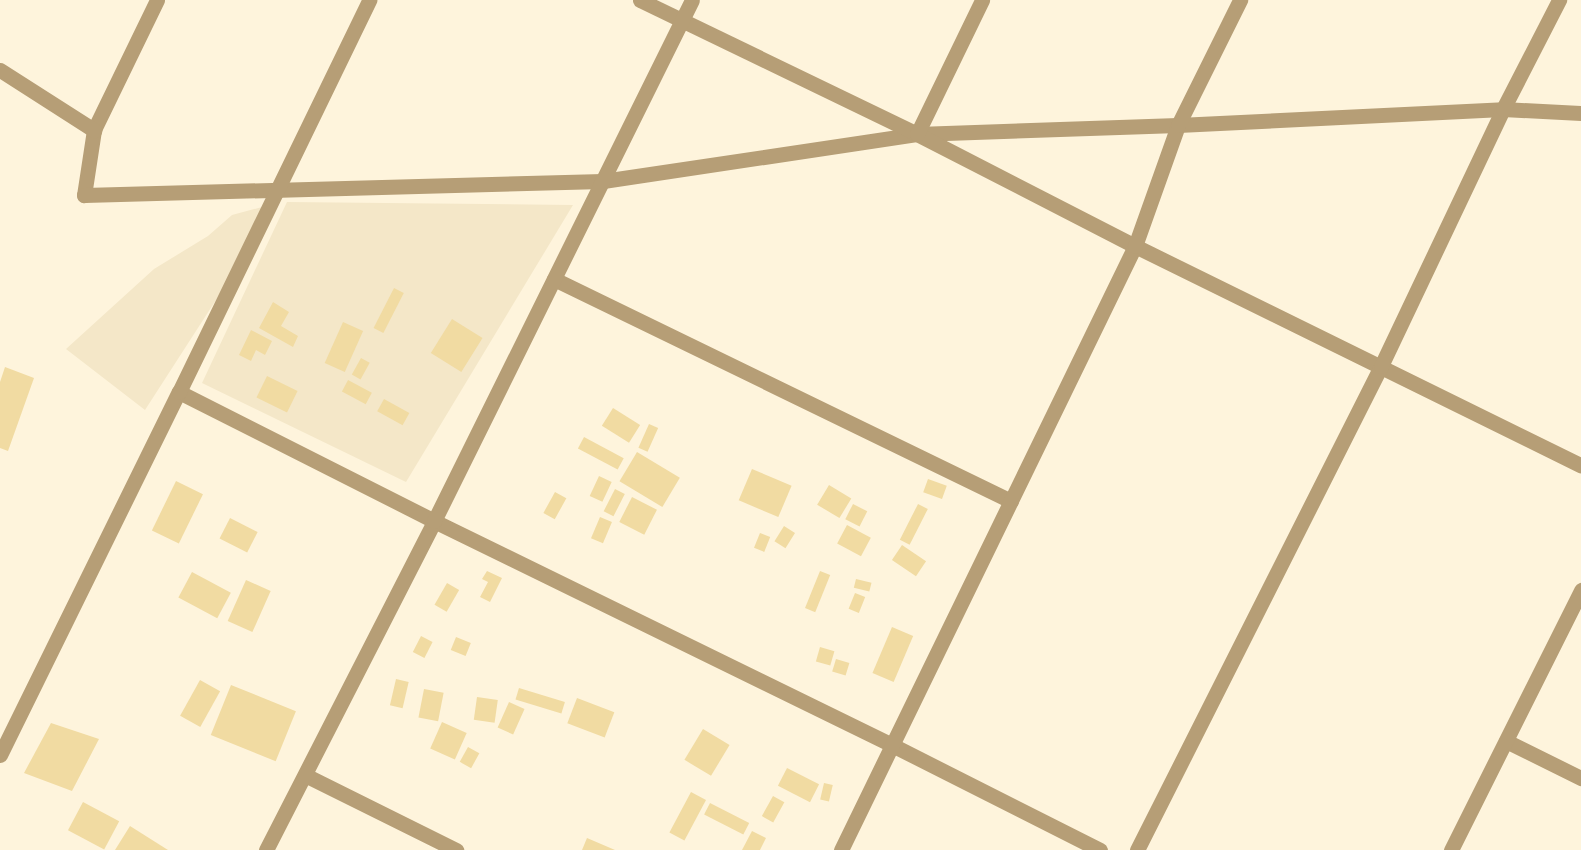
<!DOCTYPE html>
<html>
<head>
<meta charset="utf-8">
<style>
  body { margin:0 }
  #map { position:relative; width:1581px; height:850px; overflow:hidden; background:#fef4dc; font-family:"Source Sans 3",sans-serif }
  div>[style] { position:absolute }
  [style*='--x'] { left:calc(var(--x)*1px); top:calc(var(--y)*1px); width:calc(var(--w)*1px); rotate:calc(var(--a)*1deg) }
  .built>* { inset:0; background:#f4e7c8 }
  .building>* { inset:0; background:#f1dba2; transform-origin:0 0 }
  .minor>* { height:15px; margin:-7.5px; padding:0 7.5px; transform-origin:7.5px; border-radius:7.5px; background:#b69e76 }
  span { translate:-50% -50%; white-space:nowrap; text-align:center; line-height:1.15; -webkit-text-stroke:4px #fef4dc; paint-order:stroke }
</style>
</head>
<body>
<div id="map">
  <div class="built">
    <i style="clip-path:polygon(287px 202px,573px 205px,406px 482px,202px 383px)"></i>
    <i style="clip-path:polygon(262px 207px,225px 286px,145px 410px,66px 349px,154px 269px,208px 236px,232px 215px)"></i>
  </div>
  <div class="building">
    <i style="left:394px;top:288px;width:11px;height:45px;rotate:27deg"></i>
    <i style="clip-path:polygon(273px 302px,289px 312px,281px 326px,298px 336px,293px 347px,259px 328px)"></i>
    <i style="left:452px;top:319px;width:36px;height:40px;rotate:32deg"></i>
    <i style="left:343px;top:322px;width:22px;height:45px;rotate:24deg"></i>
    <i style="clip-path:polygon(251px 330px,272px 341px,265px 355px,256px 350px,251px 361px,239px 355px)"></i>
    <i style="left:361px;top:358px;width:10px;height:19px;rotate:29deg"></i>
    <i style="clip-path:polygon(5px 367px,34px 378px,8px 451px,0 448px,0 382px)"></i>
    <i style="left:267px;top:376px;width:34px;height:24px;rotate:26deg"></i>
    <i style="left:348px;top:380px;width:27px;height:13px;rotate:28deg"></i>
    <i style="left:384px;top:399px;width:29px;height:14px;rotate:29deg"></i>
    <i style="left:613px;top:408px;width:32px;height:21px;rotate:32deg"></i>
    <i style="left:649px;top:424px;width:10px;height:26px;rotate:24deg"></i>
    <i style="left:584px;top:437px;width:45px;height:13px;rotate:28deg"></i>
    <i style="left:637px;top:452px;width:50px;height:34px;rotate:31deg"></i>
    <i style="left:752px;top:469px;width:43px;height:34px;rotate:23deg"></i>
    <i style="left:599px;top:476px;width:14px;height:22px;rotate:25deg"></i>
    <i style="left:928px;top:479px;width:20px;height:14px;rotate:20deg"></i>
    <i style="left:176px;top:481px;width:30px;height:55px;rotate:26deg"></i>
    <i style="left:829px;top:485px;width:26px;height:23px;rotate:31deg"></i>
    <i style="left:615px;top:489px;width:11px;height:25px;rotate:27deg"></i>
    <i style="left:555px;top:492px;width:13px;height:24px;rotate:29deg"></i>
    <i style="left:632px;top:497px;width:28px;height:28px;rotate:27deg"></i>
    <i style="left:853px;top:504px;width:16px;height:17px;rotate:27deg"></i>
    <i style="left:918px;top:504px;width:11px;height:40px;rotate:27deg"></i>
    <i style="left:600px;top:517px;width:13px;height:23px;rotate:23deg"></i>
    <i style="left:230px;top:518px;width:31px;height:23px;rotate:27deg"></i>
    <i style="left:847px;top:525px;width:27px;height:21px;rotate:28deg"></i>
    <i style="left:784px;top:526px;width:13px;height:18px;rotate:32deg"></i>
    <i style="left:760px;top:533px;width:11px;height:16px;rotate:22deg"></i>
    <i style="left:902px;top:545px;width:29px;height:18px;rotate:34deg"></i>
    <i style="clip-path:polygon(487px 571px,502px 578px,490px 602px,480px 597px,488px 582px,482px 579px)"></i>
    <i style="left:820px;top:571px;width:11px;height:40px;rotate:22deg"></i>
    <i style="left:192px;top:572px;width:44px;height:29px;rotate:28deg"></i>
    <i style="left:856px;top:579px;width:16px;height:9px;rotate:14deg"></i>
    <i style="left:246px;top:580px;width:27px;height:45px;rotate:24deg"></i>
    <i style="left:447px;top:583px;width:14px;height:25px;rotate:30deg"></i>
    <i style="left:855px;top:593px;width:11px;height:17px;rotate:22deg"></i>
    <i style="left:892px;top:627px;width:23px;height:50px;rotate:23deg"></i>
    <i style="left:421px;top:636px;width:13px;height:18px;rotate:27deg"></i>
    <i style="left:456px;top:637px;width:16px;height:14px;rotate:22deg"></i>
    <i style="left:820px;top:647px;width:15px;height:15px;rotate:16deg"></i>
    <i style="left:836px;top:659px;width:14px;height:13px;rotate:17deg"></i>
    <i style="left:396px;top:679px;width:13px;height:27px;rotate:13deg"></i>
    <i style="left:200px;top:680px;width:23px;height:41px;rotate:29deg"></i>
    <i style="left:231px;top:685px;width:70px;height:54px;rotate:22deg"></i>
    <i style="left:519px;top:688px;width:48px;height:12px;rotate:17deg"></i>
    <i style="left:424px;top:689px;width:20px;height:29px;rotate:11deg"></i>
    <i style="left:477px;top:697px;width:21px;height:23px;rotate:8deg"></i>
    <i style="left:577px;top:698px;width:40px;height:27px;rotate:21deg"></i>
    <i style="left:509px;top:702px;width:17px;height:28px;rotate:24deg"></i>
    <i style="left:442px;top:722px;width:27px;height:29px;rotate:24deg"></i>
    <i style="clip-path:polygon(51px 723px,99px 739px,72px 791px,24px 773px)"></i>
    <i style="left:703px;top:729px;width:31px;height:36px;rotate:31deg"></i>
    <i style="left:468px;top:747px;width:13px;height:17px;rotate:29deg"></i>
    <i style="left:787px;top:768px;width:36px;height:20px;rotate:27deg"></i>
    <i style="left:824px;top:783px;width:9px;height:17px;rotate:13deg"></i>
    <i style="left:691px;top:792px;width:17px;height:46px;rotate:28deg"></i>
    <i style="left:773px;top:796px;width:13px;height:23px;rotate:29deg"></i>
    <i style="left:83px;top:802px;width:41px;height:32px;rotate:28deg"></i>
    <i style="left:710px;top:803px;width:44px;height:13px;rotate:27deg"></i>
    <i style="clip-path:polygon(130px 826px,168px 850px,115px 850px)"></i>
    <i style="clip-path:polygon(752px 831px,766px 838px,760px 850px,742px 850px)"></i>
    <i style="clip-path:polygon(587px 838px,615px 850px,582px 850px)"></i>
  </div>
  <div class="minor">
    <i style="--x:157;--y:0;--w:144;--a:115.9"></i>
    <i style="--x:94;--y:130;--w:66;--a:98.7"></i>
    <i style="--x:84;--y:195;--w:519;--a:-1.55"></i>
    <i style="--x:603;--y:181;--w:317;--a:-8.5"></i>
    <i style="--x:917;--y:134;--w:261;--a:-2"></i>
    <i style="--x:1178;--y:125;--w:325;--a:-2.8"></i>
    <i style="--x:1503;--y:109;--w:78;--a:2.9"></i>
    <i style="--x:640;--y:0;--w:308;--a:25.8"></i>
    <i style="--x:917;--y:134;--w:245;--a:27.2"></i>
    <i style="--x:1135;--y:246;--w:497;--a:26.2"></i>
    <i style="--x:0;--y:70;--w:112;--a:32.6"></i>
    <i style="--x:917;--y:134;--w:149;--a:-64.1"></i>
    <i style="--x:554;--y:279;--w:508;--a:25.91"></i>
    <i style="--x:179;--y:392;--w:286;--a:26.8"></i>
    <i style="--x:434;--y:521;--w:510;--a:26.06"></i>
    <i style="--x:892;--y:745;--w:233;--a:26.8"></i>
    <i style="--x:1506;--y:741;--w:84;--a:26.3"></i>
    <i style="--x:0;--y:755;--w:405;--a:-63.8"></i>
    <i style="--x:179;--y:392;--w:436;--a:-64.1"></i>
    <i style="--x:305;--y:775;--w:169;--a:26.4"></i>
    <i style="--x:266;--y:850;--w:369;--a:-62.9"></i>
    <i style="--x:434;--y:521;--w:581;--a:-63.66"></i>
    <i style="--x:841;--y:850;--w:672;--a:-64.05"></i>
    <i style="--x:1135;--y:246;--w:128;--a:-70.4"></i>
    <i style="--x:1178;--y:125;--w:140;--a:-63.6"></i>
    <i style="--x:1137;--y:850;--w:542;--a:-63.25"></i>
    <i style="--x:1381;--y:366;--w:284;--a:-64.6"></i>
    <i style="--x:1503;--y:109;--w:123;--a:-62.8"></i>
    <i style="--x:1451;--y:850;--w:291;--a:-63.4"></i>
  </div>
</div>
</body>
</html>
